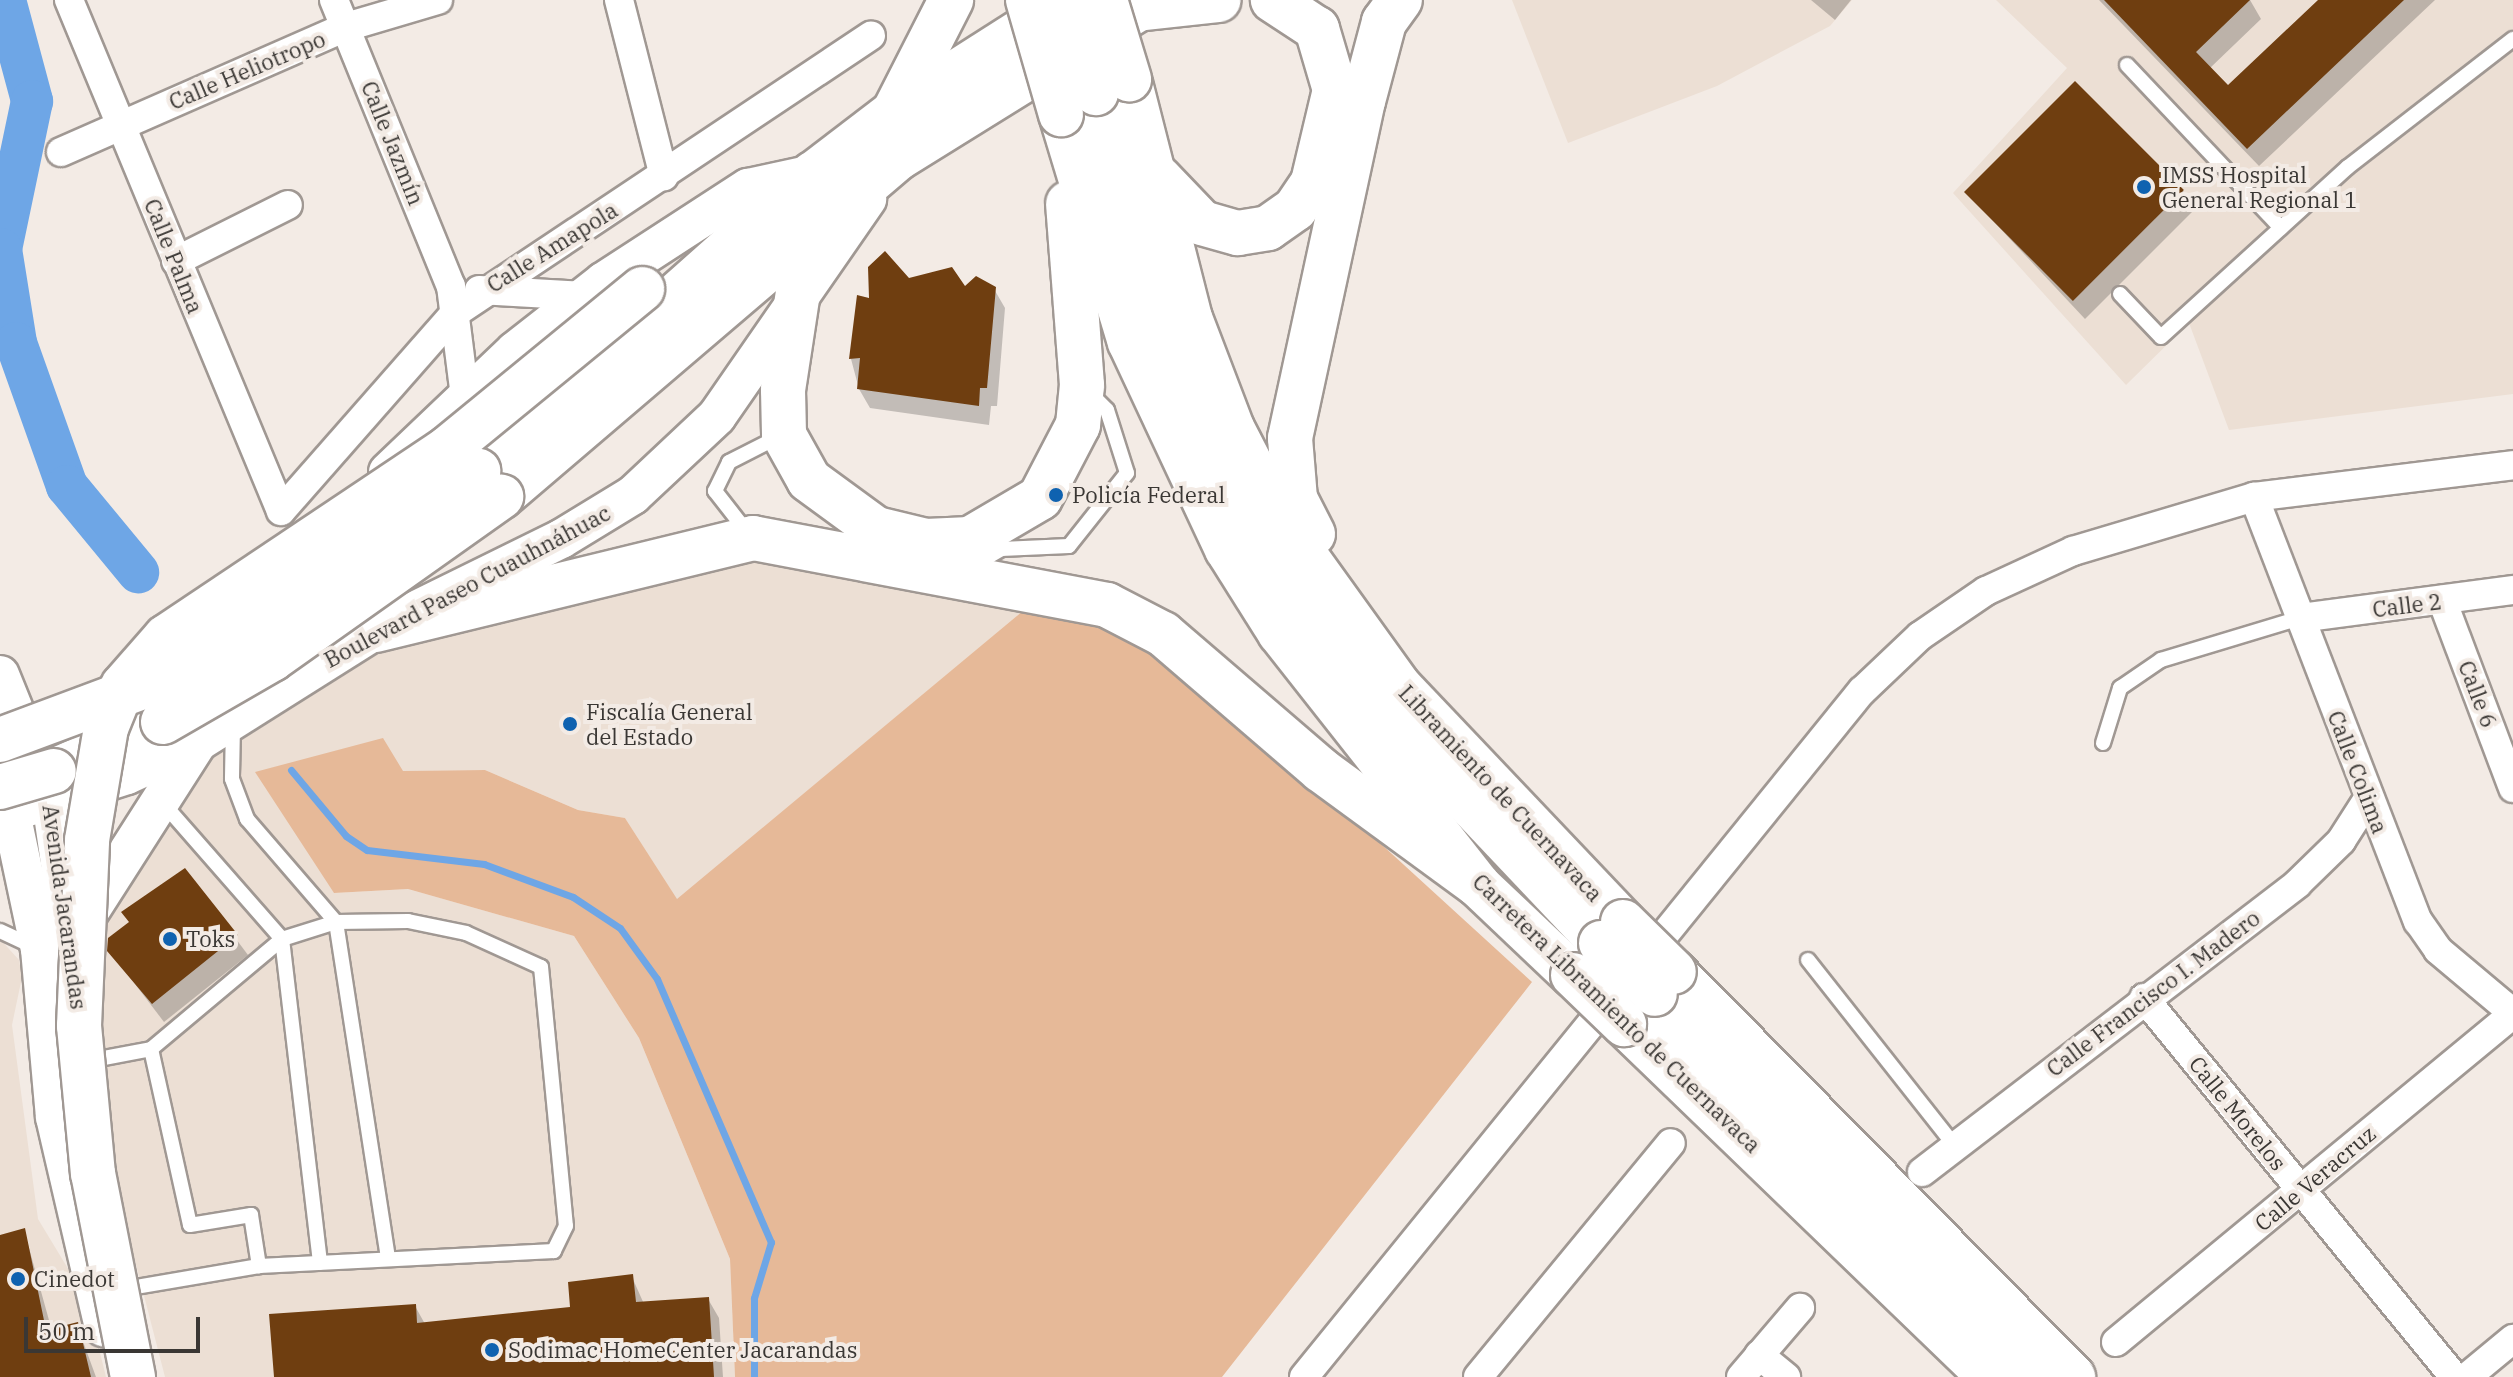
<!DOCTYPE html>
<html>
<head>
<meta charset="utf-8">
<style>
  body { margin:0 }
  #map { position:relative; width:2513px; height:1377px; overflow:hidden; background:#f3ebe5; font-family:"IBM Plex Serif",serif }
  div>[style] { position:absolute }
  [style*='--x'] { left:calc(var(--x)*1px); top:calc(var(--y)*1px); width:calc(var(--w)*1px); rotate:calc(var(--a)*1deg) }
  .built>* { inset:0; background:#ecdfd4 }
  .green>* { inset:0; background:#e6b998 }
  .shadow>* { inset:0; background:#0003 }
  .stream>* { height:7px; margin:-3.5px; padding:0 3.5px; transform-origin:3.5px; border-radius:3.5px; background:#6ea6e6 }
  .river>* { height:42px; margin:-21px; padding:0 21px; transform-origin:21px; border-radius:21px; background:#6ea6e6 }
  .building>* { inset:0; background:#6f3e10; transform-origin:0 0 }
  .roads { filter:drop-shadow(2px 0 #a09893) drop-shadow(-2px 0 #a09893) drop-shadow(0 2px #a09893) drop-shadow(0 -2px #a09893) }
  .lane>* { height:14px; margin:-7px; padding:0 7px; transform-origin:7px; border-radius:7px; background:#fff }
  .street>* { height:28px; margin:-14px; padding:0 14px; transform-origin:14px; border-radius:14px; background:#fff }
  .secondary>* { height:38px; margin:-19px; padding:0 19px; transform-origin:19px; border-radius:19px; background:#fff }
  .primary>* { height:44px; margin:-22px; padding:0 22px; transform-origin:22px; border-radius:22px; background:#fff }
  .highway>* { height:44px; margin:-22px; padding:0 22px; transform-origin:22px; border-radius:22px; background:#fff }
  .bridges { filter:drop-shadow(2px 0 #a09893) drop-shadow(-2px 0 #a09893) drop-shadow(0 2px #a09893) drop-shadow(0 -2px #a09893) }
  .primary-bridge>* { height:44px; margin:-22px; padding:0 22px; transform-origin:22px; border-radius:22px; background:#fff }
  .highway-bridge>* { height:44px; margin:-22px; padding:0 22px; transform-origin:22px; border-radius:22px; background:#fff }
  .dots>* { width:22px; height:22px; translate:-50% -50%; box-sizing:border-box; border:4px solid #f3ebe5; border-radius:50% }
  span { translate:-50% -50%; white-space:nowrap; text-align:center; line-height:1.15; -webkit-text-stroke:8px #f3ebe5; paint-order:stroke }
  .street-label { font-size:22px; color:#3a3734 }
  .poi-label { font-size:22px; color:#3a3734 }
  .left { translate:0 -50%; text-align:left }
  .scale { position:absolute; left:24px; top:1317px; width:176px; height:36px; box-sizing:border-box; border:4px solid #3a3734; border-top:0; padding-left:10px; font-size:24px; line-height:28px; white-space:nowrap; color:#3a3734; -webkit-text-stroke:6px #f3ebe5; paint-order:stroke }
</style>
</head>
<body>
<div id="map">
  <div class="built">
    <i style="clip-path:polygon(1512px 0,1852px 0,1830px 26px,1717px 86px,1568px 143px)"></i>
    <i style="clip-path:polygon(1996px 0,2513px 0,2513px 394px,2229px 430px,2189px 323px,2126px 385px,1953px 193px,2067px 68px)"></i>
    <i style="clip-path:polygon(677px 545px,1030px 605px,677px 900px,625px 818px,578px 810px,485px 770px,402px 771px,334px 893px,408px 889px,574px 936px,639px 1038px,730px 1259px,735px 1377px,165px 1377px,117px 1191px,86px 918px,162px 779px,318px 665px)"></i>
    <i style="clip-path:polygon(0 939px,19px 960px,22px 977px,12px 1025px,38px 1219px,87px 1300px,106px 1377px,0 1377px)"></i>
  </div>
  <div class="green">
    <i style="clip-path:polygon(1030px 605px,1099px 625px,1206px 684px,1532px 982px,1222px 1377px,735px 1377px,730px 1259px,639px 1038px,574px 936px,408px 889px,334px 893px,255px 772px,383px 738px,403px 771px,485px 770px,578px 810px,625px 818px,677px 899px)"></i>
  </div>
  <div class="shadow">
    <i style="clip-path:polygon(1811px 0,1851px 0,1835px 20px)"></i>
    <i style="clip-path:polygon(2099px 0,2250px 0,2261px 19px,2209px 69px,2228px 88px,2320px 0,2435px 0,2259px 166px)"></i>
    <i style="clip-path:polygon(2183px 191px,2194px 210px,2085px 319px,1966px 192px)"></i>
    <i style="clip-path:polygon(909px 280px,994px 289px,1005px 308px,997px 406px,991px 406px,989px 425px,870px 408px,859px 389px,851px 359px,859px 298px,871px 301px)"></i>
    <i style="clip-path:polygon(185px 871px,248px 955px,164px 1022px,109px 950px)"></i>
    <i style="clip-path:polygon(24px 1230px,52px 1331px,77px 1325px,96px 1377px,0 1377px,0 1237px)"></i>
    <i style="clip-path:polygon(632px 1277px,644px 1304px,708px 1299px,719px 1318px,723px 1377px,276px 1377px,415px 1306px,425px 1324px,572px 1309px)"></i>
  </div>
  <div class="stream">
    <i style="--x:291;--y:770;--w:86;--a:50.2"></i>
    <i style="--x:346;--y:836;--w:25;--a:34"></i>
    <i style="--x:367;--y:850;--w:118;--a:6.8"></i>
    <i style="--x:484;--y:864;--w:95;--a:20.3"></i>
    <i style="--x:573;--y:897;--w:56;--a:33.4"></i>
    <i style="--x:620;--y:928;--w:63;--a:54"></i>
    <i style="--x:657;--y:979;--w:287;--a:66.6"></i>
    <i style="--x:771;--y:1242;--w:59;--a:106.9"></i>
    <i style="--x:754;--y:1298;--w:79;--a:90"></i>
  </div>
  <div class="river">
    <i style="--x:5;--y:0;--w:105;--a:75"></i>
    <i style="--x:32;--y:101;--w:151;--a:101.8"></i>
    <i style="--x:1;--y:249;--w:95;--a:80.9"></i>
    <i style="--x:16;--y:343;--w:152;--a:70.4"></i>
    <i style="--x:67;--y:486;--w:112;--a:50.5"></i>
  </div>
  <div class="building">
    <i style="clip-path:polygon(2104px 0,2250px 0,2196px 52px,2228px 85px,2318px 0,2404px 0,2247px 149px)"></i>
    <i style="left:2075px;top:81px;width:154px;height:157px;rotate:45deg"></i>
    <i style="clip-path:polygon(885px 251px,909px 278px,952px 267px,965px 286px,976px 276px,996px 287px,987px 388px,980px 388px,979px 406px,857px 389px,860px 358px,849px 359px,857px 295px,869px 298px,868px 267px)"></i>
    <i style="clip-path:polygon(185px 868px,238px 935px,152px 1004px,107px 951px,108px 938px,129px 922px,121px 912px)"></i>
    <i style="clip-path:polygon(25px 1228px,46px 1330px,78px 1322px,91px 1377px,0 1377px,0 1235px)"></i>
    <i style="clip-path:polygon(633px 1274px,636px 1302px,709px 1297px,714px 1377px,274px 1377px,269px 1314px,416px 1304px,417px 1323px,570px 1307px,568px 1282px)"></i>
  </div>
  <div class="roads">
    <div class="lane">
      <i style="--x:2127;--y:65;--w:224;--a:46.6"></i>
      <i style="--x:2120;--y:294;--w:59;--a:46.4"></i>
      <i style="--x:2161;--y:337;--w:253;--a:-42.3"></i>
      <i style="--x:2348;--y:167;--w:209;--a:-37.8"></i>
      <i style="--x:747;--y:532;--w:52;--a:-128"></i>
      <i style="--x:715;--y:491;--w:32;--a:-64"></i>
      <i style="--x:729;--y:462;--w:57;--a:-27"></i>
      <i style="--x:967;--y:569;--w:39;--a:-30"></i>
      <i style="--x:1001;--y:549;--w:68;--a:-2.5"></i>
      <i style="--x:1069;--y:546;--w:93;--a:-51.5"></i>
      <i style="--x:1127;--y:473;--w:66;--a:-107.6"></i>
      <i style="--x:1107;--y:410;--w:24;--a:-135"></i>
      <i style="--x:233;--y:725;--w:54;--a:91.1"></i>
      <i style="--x:232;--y:779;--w:43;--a:69.4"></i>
      <i style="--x:247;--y:819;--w:136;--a:49.2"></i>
      <i style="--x:336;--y:922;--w:341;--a:81.2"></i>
      <i style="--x:2103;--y:743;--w:58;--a:-72.8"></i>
      <i style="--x:2120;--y:688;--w:50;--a:-34.3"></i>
      <i style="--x:2161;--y:660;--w:145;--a:-16.8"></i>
      <i style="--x:162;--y:802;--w:182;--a:48.8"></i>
      <i style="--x:282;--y:939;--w:326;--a:83.3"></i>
      <i style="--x:0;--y:931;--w:40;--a:25"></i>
      <i style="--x:1808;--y:960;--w:237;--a:51.7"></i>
      <i style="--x:151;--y:1049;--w:180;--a:77.5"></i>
      <i style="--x:190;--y:1225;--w:62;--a:-9.3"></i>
      <i style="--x:251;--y:1215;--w:52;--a:81.1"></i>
      <i style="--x:88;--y:1061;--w:64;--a:-10.8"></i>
      <i style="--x:151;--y:1049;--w:171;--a:-40"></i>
      <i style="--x:282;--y:939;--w:57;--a:-17.5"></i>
      <i style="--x:336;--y:922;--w:72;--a:-0.8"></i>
      <i style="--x:408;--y:921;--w:59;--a:11.7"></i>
      <i style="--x:466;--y:933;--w:82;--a:24.4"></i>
      <i style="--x:541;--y:967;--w:260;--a:84.5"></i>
      <i style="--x:566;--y:1226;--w:28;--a:116"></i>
      <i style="--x:554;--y:1251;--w:295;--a:177.1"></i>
      <i style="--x:259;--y:1266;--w:142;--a:170.3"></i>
    </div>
    <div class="street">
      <i style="--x:69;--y:0;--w:553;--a:67.47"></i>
      <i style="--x:281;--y:511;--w:264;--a:-48.7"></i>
      <i style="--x:455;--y:313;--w:500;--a:-33.7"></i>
      <i style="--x:334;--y:0;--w:309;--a:67.8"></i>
      <i style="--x:451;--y:286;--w:112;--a:82.8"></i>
      <i style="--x:619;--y:0;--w:182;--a:75.7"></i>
      <i style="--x:61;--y:152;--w:311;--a:-23.7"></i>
      <i style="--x:346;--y:27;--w:96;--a:-16.4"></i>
      <i style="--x:176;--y:261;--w:125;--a:-26.6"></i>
      <i style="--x:479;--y:290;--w:106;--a:3.2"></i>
      <i style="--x:2254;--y:497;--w:455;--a:68.9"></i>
      <i style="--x:2418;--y:921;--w:35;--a:55"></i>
      <i style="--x:2438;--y:950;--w:98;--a:40"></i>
      <i style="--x:2442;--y:600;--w:201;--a:69.3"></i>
      <i style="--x:2300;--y:618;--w:215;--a:-7.5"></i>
      <i style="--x:1643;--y:961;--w:348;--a:-51"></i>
      <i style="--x:1862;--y:691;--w:80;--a:-43.5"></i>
      <i style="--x:1920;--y:636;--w:80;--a:-34.3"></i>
      <i style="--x:1986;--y:591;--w:96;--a:-24.7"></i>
      <i style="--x:2073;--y:551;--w:189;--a:-16.6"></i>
      <i style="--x:2254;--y:497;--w:261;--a:-7"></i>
      <i style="--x:2144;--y:998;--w:490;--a:50.7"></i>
      <i style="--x:1922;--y:1172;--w:473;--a:-37.5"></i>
      <i style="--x:2297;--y:884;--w:62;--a:-44.3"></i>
      <i style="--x:2341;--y:841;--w:50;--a:-57.3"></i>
      <i style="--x:2116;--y:1342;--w:515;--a:-39.56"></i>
      <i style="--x:1759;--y:1355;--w:35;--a:39"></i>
      <i style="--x:1304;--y:1377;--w:495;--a:-50.9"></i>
      <i style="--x:1478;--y:1377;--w:303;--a:-50.5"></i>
      <i style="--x:1741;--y:1377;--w:91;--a:-49.5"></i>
      <i style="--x:2467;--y:1377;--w:60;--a:-39.6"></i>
    </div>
    <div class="secondary">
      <i style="--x:388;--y:472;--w:175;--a:-43.6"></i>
      <i style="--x:515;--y:351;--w:112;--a:-38.1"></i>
      <i style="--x:603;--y:282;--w:173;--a:-33"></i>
      <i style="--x:748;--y:188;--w:66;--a:-12.2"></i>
      <i style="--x:0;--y:675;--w:136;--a:68"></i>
      <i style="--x:51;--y:801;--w:132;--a:81.7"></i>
      <i style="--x:14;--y:790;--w:23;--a:97"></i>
      <i style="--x:11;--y:813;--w:139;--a:78"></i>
      <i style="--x:40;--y:949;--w:169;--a:84.9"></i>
      <i style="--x:55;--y:1117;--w:216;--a:76.9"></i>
      <i style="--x:0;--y:816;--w:133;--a:-17.9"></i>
      <i style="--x:127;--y:775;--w:78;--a:-24.9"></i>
      <i style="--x:198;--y:742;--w:210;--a:-32.2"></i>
      <i style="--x:376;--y:630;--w:206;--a:-26.2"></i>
      <i style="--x:561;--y:539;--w:84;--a:-31.4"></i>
      <i style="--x:633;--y:495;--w:115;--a:-43.2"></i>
      <i style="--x:717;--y:416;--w:264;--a:-55.3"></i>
      <i style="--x:83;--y:922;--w:210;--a:-57.4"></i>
    </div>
    <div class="primary">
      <i style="--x:1136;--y:9;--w:83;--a:-6.2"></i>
      <i style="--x:1130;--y:83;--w:243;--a:75.7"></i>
      <i style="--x:1190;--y:318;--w:118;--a:69.1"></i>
      <i style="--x:1232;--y:428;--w:102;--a:62.7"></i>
      <i style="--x:1279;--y:519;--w:206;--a:54.3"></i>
      <i style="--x:1399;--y:686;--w:325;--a:46.5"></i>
      <i style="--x:1159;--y:178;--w:62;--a:46.3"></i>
      <i style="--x:1202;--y:223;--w:37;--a:16"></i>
      <i style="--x:1238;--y:233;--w:30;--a:-9"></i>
      <i style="--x:1268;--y:228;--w:33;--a:-35"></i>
      <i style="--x:1295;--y:209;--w:32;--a:-56"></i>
      <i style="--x:1313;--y:182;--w:95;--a:-76.6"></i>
      <i style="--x:1335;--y:90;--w:64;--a:-106.4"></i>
      <i style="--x:1317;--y:29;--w:53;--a:-146.6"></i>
      <i style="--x:478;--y:471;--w:448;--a:-41.6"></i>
      <i style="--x:813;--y:174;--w:102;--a:-37.4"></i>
      <i style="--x:894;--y:112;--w:203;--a:-32.5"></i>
      <i style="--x:501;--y:497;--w:522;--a:-40.49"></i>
      <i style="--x:898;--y:158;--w:300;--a:-31.8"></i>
      <i style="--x:1313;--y:534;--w:39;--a:-117"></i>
      <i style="--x:1295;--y:499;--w:61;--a:-94.7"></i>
      <i style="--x:1290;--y:438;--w:345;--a:-77.8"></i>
      <i style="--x:1363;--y:101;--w:82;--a:-75.1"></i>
      <i style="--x:1384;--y:22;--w:27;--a:-54"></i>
      <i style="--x:54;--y:771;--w:120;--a:-24.2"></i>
      <i style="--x:1674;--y:972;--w:569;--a:45.43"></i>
    </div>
    <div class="highway">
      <i style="--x:1096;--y:93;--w:247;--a:74"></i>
      <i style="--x:1164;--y:330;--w:221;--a:65.1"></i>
      <i style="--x:1257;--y:530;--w:210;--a:55.9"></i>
      <i style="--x:1375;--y:704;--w:329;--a:46.6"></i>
      <i style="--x:894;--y:112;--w:126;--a:-63"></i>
      <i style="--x:1061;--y:114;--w:238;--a:73.2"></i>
      <i style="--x:1130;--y:342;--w:229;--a:64.9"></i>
      <i style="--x:1227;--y:549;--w:99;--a:57.8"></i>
      <i style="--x:1280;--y:633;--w:320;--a:51.8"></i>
      <i style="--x:1478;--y:885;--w:131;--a:43.5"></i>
      <i style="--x:798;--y:292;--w:99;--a:98.7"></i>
      <i style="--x:783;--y:390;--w:45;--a:88.7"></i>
      <i style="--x:784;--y:435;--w:51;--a:60.9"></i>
      <i style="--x:809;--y:480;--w:83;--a:36.2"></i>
      <i style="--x:876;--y:529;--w:51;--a:13.5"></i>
      <i style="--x:926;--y:541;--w:44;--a:-2.6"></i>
      <i style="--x:970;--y:539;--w:81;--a:-30.4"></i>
      <i style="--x:1040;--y:498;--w:82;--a:-62.5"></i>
      <i style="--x:1078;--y:425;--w:40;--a:-84.3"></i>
      <i style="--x:1082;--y:385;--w:182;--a:-94.4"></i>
      <i style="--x:376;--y:630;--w:388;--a:-13.7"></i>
      <i style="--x:753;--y:538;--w:360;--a:10.7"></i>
      <i style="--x:1107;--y:605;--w:63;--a:27.4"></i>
      <i style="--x:1163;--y:634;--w:208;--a:40.7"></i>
      <i style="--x:1321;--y:770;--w:195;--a:36.2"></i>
      <i style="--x:1655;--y:994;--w:442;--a:44.7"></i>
      <i style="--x:1969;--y:1305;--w:96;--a:48.8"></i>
      <i style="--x:1624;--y:1024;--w:508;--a:43.96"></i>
    </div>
  </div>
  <div class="bridges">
    <div class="primary-bridge">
      <i style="--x:1105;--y:0;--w:83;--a:73.1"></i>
      <i style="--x:163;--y:722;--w:126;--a:-30"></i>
      <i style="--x:272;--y:659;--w:281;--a:-35.3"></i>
      <i style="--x:0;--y:740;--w:155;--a:-20.4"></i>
      <i style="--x:145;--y:686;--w:270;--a:-31.2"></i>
      <i style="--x:376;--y:546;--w:127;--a:-36.3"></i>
      <i style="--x:0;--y:787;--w:56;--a:-16.5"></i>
      <i style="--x:1623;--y:922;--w:71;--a:44.4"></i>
      <i style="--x:133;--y:1377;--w:207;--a:-101.1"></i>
      <i style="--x:93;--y:1174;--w:149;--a:-95.4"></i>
      <i style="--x:79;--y:1026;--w:186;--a:-87.5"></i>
      <i style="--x:87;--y:840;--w:114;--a:-80.4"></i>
      <i style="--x:106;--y:728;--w:45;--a:-68"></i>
      <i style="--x:123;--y:686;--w:65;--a:-48.7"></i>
      <i style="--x:166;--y:637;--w:339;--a:-33.8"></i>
      <i style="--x:448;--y:448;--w:251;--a:-39.3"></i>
    </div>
    <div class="highway-bridge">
      <i style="--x:1028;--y:0;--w:119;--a:73.9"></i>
      <i style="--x:1069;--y:0;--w:97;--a:73.8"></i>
      <i style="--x:1601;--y:943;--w:74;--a:43.4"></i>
      <i style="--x:1573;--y:975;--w:71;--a:43.9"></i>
    </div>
  </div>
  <div class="dots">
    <i style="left:2144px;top:187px;background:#0f62b0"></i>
    <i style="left:1056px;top:495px;background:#0f62b0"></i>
    <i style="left:570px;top:724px;background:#0f62b0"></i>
    <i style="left:170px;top:939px;background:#0f62b0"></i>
    <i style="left:18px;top:1279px;background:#0f62b0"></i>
    <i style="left:492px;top:1350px;background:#0f62b0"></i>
  </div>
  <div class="street-label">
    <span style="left:247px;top:70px;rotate:-23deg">Calle Heliotropo</span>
    <span style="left:393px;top:143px;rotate:68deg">Calle Jazmín</span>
    <span style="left:552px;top:247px;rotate:-32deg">Calle Amapola</span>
    <span style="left:174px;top:256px;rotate:68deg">Calle Palma</span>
    <span style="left:467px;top:586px;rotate:-28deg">Boulevard Paseo Cuauhnáhuac</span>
    <span style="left:2407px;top:605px;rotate:-7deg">Calle 2</span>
    <span style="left:2478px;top:694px;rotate:69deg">Calle 6</span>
    <span style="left:2358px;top:772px;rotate:69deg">Calle Colima</span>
    <span style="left:1501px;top:793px;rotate:47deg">Libramiento de Cuernavaca</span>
    <span style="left:65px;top:907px;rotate:82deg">Avenida Jacarandas</span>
    <span style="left:2153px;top:993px;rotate:-37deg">Calle Francisco I. Madero</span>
    <span style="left:1617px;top:1013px;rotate:44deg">Carretera Libramiento de Cuernavaca</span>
    <span style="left:2238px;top:1113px;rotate:51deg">Calle Morelos</span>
    <span style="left:2315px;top:1178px;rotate:-40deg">Calle Veracruz</span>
  </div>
  <div class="poi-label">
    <span class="left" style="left:2162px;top:187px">IMSS Hospital<br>General Regional 1</span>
    <span class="left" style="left:1072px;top:495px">Policía Federal</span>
    <span class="left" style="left:586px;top:724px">Fiscalía General<br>del Estado</span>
    <span class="left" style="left:186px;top:939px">Toks</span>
    <span class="left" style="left:34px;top:1279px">Cinedot</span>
    <span class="left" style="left:508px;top:1350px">Sodimac HomeCenter Jacarandas</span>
  </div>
  <div class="scale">50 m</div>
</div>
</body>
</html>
